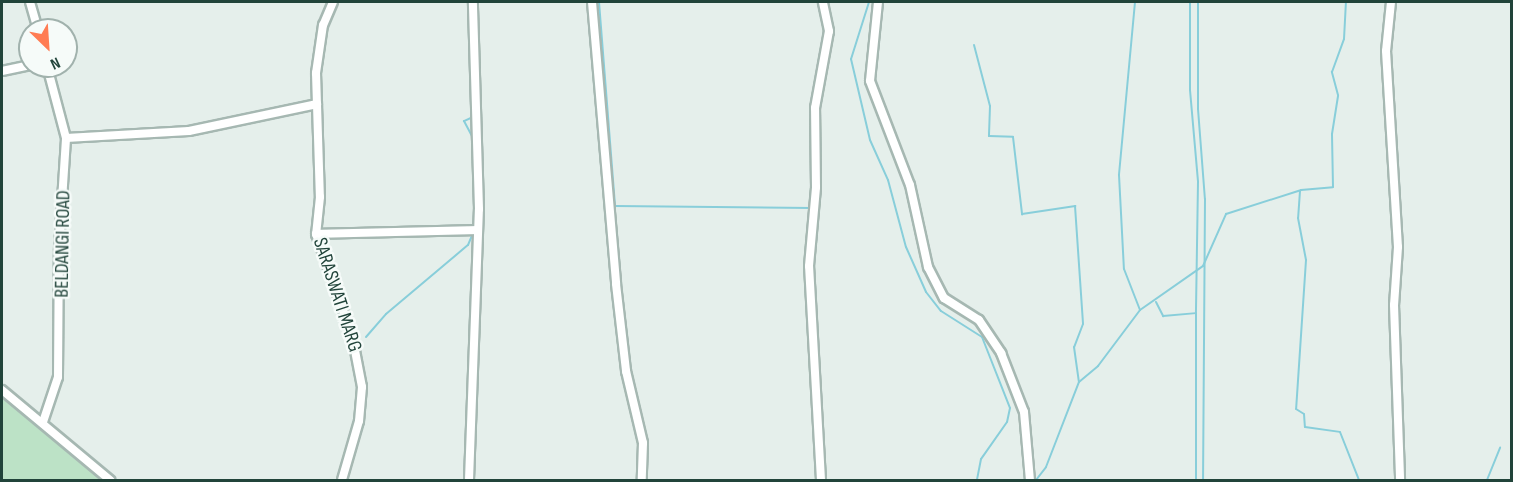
<!DOCTYPE html>
<html>
<head>
<meta charset="utf-8">
<style>
  body { margin:0 }
  #map { position:relative; width:1513px; height:482px; overflow:hidden; background:#e5efeb; font-family:"Sofia Sans Condensed",sans-serif }
  div>[style] { position:absolute }
  [style*='--x'] { left:calc(var(--x)*1px); top:calc(var(--y)*1px); width:calc(var(--w)*1px); rotate:calc(var(--a)*1deg) }
  .green>* { inset:0; background:#bce2c6 }
  .stream>* { height:2px; margin:-1px; padding:0 1px; transform-origin:1px; border-radius:1px; background:#88ceda }
  .roads { filter:drop-shadow(2px 0 #a6b8b2) drop-shadow(-2px 0 #a6b8b2) drop-shadow(0 2px #a6b8b2) drop-shadow(0 -2px #a6b8b2) }
  .minor>* { height:8px; margin:-4px; padding:0 4px; transform-origin:4px; border-radius:4px; background:#fff }
  span { translate:-50% -50%; white-space:nowrap; text-align:center; line-height:1.15; -webkit-text-stroke:5px #f6fbf9; paint-order:stroke }
  .street-label { font-size:20px; color:#21443a }
  .frame { position:absolute; inset:0; border:3px solid #21443a; pointer-events:none }
  .north { position:absolute; left:18px; top:18px; width:60px; height:60px; box-sizing:border-box; background:#f6fbf9; border:2px solid #a1b2ad; border-radius:50%; rotate:155deg; font-size:16px; font-weight:700; line-height:24px; text-align:center; color:#21443a }
  .north::after { content:''; display:block; margin:auto; width:21px; height:27px; background:#ff7c53; clip-path:polygon(50% 0,100% 100%,50% 72%,0 100%) }
</style>
</head>
<body>
<div id="map">
  <div class="green">
    <i style="clip-path:polygon(2px 399px,46px 426px,108px 480px,2px 480px)"></i>
  </div>
  <div class="stream">
    <i style="--x:599;--y:2;--w:205;--a:85.5"></i>
    <i style="--x:615;--y:206;--w:197;--a:0.6"></i>
    <i style="--x:869;--y:2;--w:60;--a:107.5"></i>
    <i style="--x:851;--y:59;--w:83;--a:76.8"></i>
    <i style="--x:870;--y:140;--w:44;--a:65.8"></i>
    <i style="--x:888;--y:180;--w:69;--a:75"></i>
    <i style="--x:906;--y:247;--w:49;--a:66"></i>
    <i style="--x:926;--y:292;--w:24;--a:52"></i>
    <i style="--x:941;--y:311;--w:49;--a:32.4"></i>
    <i style="--x:982;--y:337;--w:76;--a:68.5"></i>
    <i style="--x:1010;--y:408;--w:14;--a:102"></i>
    <i style="--x:1007;--y:422;--w:45;--a:125.1"></i>
    <i style="--x:981;--y:459;--w:21;--a:101"></i>
    <i style="--x:1135;--y:2;--w:174;--a:95.3"></i>
    <i style="--x:1119;--y:175;--w:94;--a:87"></i>
    <i style="--x:1124;--y:269;--w:44;--a:68.7"></i>
    <i style="--x:1190;--y:2;--w:88;--a:90"></i>
    <i style="--x:1190;--y:90;--w:92;--a:85"></i>
    <i style="--x:1198;--y:182;--w:131;--a:90.9"></i>
    <i style="--x:1198;--y:2;--w:107;--a:90"></i>
    <i style="--x:1198;--y:109;--w:90;--a:85.6"></i>
    <i style="--x:1205;--y:199;--w:281;--a:90.4"></i>
    <i style="--x:974;--y:45;--w:63;--a:75.3"></i>
    <i style="--x:990;--y:106;--w:30;--a:92"></i>
    <i style="--x:989;--y:136;--w:24;--a:2"></i>
    <i style="--x:1013;--y:137;--w:78;--a:83.3"></i>
    <i style="--x:1022;--y:214;--w:54;--a:-8.6"></i>
    <i style="--x:1075;--y:206;--w:118;--a:86.1"></i>
    <i style="--x:1083;--y:324;--w:25;--a:111"></i>
    <i style="--x:1074;--y:347;--w:35;--a:82"></i>
    <i style="--x:471;--y:74;--w:24;--a:88"></i>
    <i style="--x:473;--y:117;--w:10;--a:156"></i>
    <i style="--x:464;--y:121;--w:24;--a:62"></i>
    <i style="--x:1300;--y:191;--w:27;--a:94"></i>
    <i style="--x:1298;--y:218;--w:43;--a:79.2"></i>
    <i style="--x:1306;--y:260;--w:149;--a:93.8"></i>
    <i style="--x:1296;--y:409;--w:9;--a:32"></i>
    <i style="--x:1304;--y:414;--w:13;--a:86"></i>
    <i style="--x:1305;--y:427;--w:35;--a:8"></i>
    <i style="--x:1340;--y:432;--w:52;--a:68.4"></i>
    <i style="--x:1156;--y:302;--w:16;--a:63"></i>
    <i style="--x:1163;--y:316;--w:33;--a:-5"></i>
    <i style="--x:1196;--y:313;--w:167;--a:90"></i>
    <i style="--x:366;--y:337;--w:30;--a:-49"></i>
    <i style="--x:386;--y:314;--w:107;--a:-40.1"></i>
    <i style="--x:468;--y:245;--w:15;--a:-67"></i>
    <i style="--x:1036;--y:480;--w:16;--a:-52"></i>
    <i style="--x:1046;--y:467;--w:91;--a:-68.8"></i>
    <i style="--x:1079;--y:382;--w:25;--a:-40"></i>
    <i style="--x:1098;--y:366;--w:70;--a:-53.1"></i>
    <i style="--x:1140;--y:310;--w:77;--a:-34.9"></i>
    <i style="--x:1203;--y:266;--w:57;--a:-66.1"></i>
    <i style="--x:1226;--y:214;--w:79;--a:-17.7"></i>
    <i style="--x:1301;--y:190;--w:32;--a:-5"></i>
    <i style="--x:1333;--y:187;--w:53;--a:-91.1"></i>
    <i style="--x:1332;--y:134;--w:39;--a:-81"></i>
    <i style="--x:1338;--y:95;--w:24;--a:-105"></i>
    <i style="--x:1332;--y:72;--w:35;--a:-70"></i>
    <i style="--x:1344;--y:39;--w:37;--a:-87"></i>
    <i style="--x:1487;--y:480;--w:35;--a:-68"></i>
  </div>
  <div class="roads">
    <div class="minor">
      <i style="--x:30;--y:2;--w:29;--a:74"></i>
      <i style="--x:333;--y:2;--w:25;--a:113"></i>
      <i style="--x:323;--y:25;--w:49;--a:98.3"></i>
      <i style="--x:316;--y:73;--w:124;--a:88.2"></i>
      <i style="--x:320;--y:197;--w:37;--a:96"></i>
      <i style="--x:316;--y:234;--w:107;--a:70.4"></i>
      <i style="--x:352;--y:335;--w:53;--a:79.1"></i>
      <i style="--x:362;--y:387;--w:34;--a:95"></i>
      <i style="--x:359;--y:421;--w:61;--a:106.1"></i>
      <i style="--x:592;--y:2;--w:283;--a:85.1"></i>
      <i style="--x:616;--y:284;--w:88;--a:83.4"></i>
      <i style="--x:626;--y:371;--w:74;--a:76.7"></i>
      <i style="--x:643;--y:443;--w:37;--a:92"></i>
      <i style="--x:878;--y:2;--w:79;--a:95.8"></i>
      <i style="--x:870;--y:81;--w:111;--a:69"></i>
      <i style="--x:910;--y:185;--w:84;--a:77.6"></i>
      <i style="--x:928;--y:267;--w:35;--a:63"></i>
      <i style="--x:944;--y:298;--w:41;--a:32.2"></i>
      <i style="--x:979;--y:320;--w:40;--a:56"></i>
      <i style="--x:1001;--y:353;--w:63;--a:68.7"></i>
      <i style="--x:1024;--y:412;--w:68;--a:85"></i>
      <i style="--x:1391;--y:2;--w:49;--a:95.8"></i>
      <i style="--x:1386;--y:51;--w:196;--a:86.5"></i>
      <i style="--x:1398;--y:247;--w:58;--a:93.9"></i>
      <i style="--x:1394;--y:305;--w:175;--a:88"></i>
      <i style="--x:2;--y:71;--w:29;--a:-12"></i>
      <i style="--x:66;--y:138;--w:123;--a:-3.3"></i>
      <i style="--x:189;--y:131;--w:131;--a:-11.9"></i>
      <i style="--x:316;--y:234;--w:159;--a:-1.4"></i>
      <i style="--x:2;--y:390;--w:141;--a:39.8"></i>
      <i style="--x:43;--y:422;--w:47;--a:-71.6"></i>
      <i style="--x:58;--y:377;--w:130;--a:-89.6"></i>
      <i style="--x:59;--y:247;--w:109;--a:-86.3"></i>
      <i style="--x:66;--y:138;--w:74;--a:-104.8"></i>
      <i style="--x:469;--y:480;--w:271;--a:-87.9"></i>
      <i style="--x:479;--y:209;--w:207;--a:-91.7"></i>
      <i style="--x:821;--y:480;--w:214;--a:-93.2"></i>
      <i style="--x:809;--y:266;--w:79;--a:-84.9"></i>
      <i style="--x:816;--y:187;--w:79;--a:-90.7"></i>
      <i style="--x:815;--y:108;--w:78;--a:-79.7"></i>
      <i style="--x:829;--y:31;--w:30;--a:-102"></i>
    </div>
  </div>
  <div class="street-label">
    <span style="left:63px;top:244px;rotate:-89deg">BELDANGI ROAD</span>
    <span style="left:337px;top:295px;rotate:72deg">SARASWATI MARG</span>
  </div>
  <div class="frame"></div>
  <div class="north">N</div>
</div>
</body>
</html>
